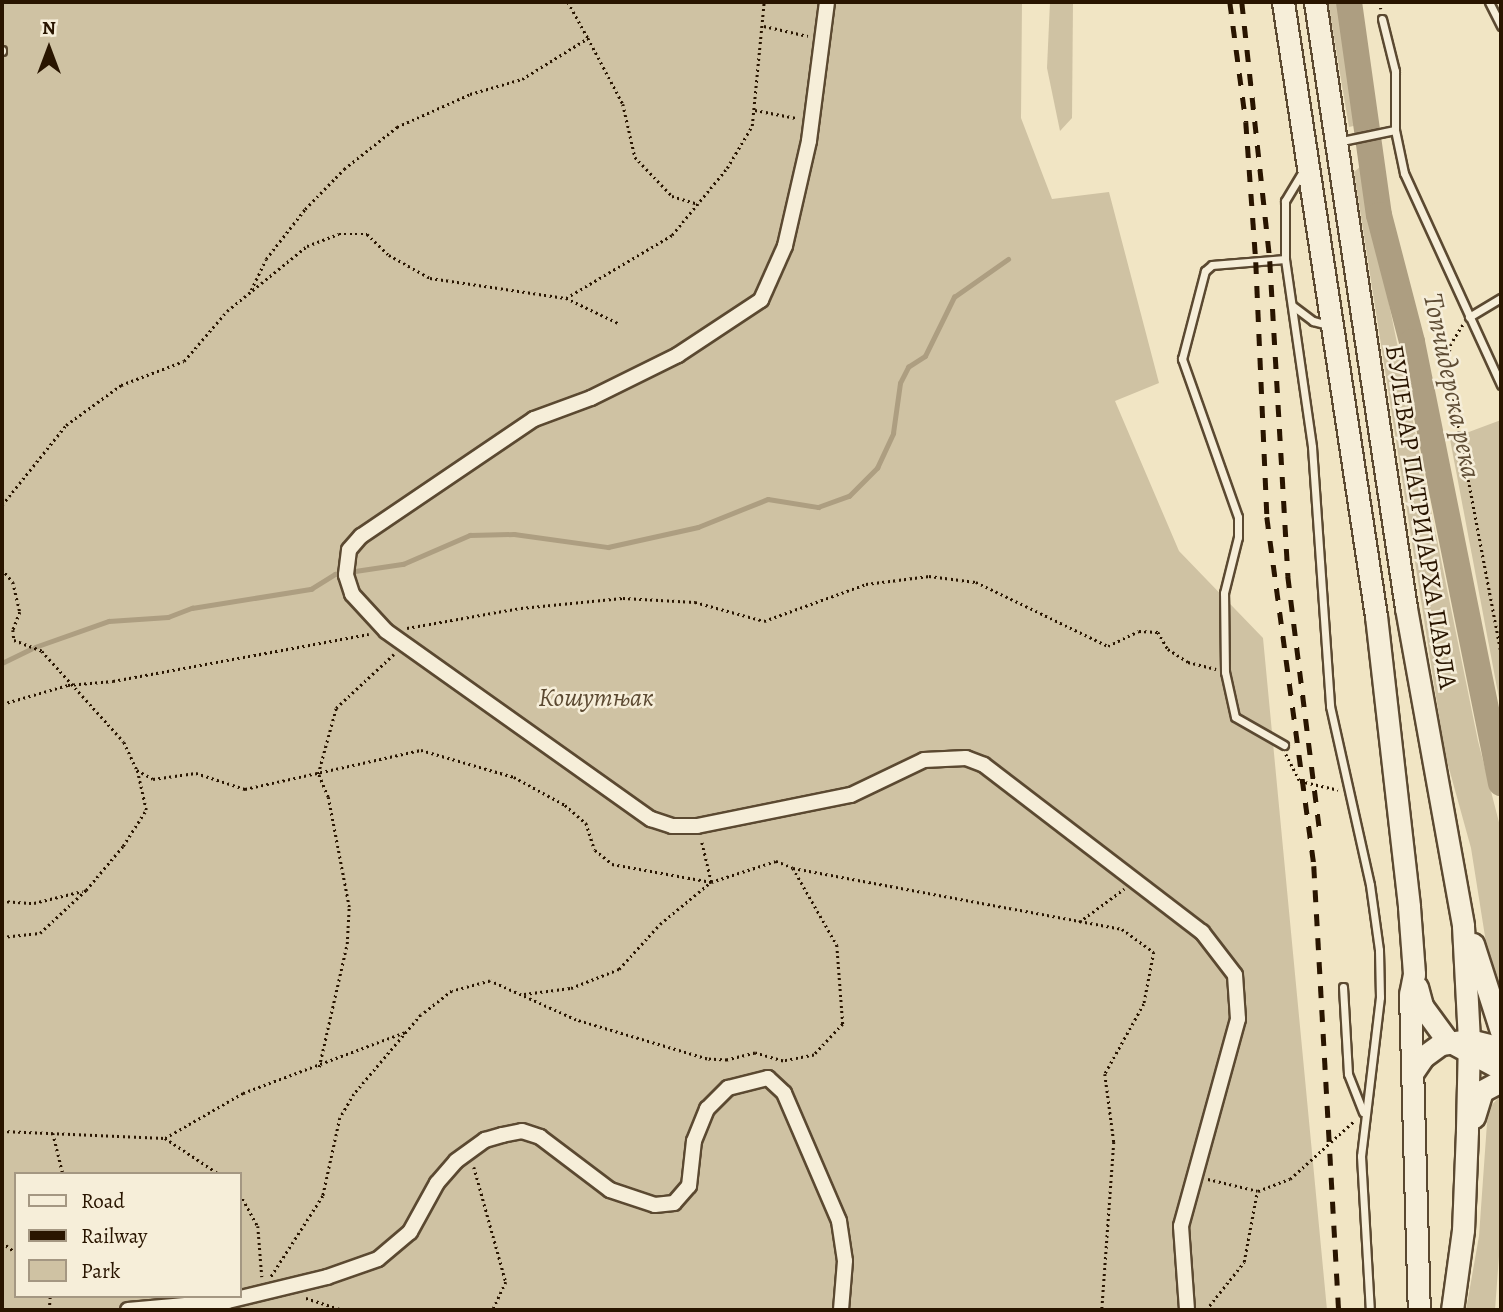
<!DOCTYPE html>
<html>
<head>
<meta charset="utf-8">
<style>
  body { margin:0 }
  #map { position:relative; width:1503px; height:1312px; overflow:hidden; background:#f1e5c4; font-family:Alegreya,serif }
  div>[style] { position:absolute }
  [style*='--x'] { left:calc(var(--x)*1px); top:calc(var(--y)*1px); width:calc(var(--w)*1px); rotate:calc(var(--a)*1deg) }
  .green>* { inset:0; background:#cfc2a3 }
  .stream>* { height:4.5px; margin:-2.25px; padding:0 2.25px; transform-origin:2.25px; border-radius:2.25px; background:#ad9e81 }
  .river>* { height:26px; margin:-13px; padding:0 13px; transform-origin:13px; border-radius:13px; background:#ad9e81 }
  .path>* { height:2.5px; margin-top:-1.25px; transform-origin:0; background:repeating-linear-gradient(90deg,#291500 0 2px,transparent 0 5.5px) }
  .roads { filter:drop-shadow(2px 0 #5b4931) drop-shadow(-2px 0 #5b4931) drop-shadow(0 2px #5b4931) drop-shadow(0 -2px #5b4931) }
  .service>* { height:7px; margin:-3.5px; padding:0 3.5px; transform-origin:3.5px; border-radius:3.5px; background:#f6eed9 }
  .minor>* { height:14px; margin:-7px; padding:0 7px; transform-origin:7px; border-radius:7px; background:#f6eed9 }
  .secondary>* { height:21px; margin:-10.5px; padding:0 10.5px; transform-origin:10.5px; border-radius:10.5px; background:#f6eed9 }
  .rail>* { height:4.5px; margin-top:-2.25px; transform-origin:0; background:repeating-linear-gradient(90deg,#291500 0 12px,transparent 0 24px) }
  span { translate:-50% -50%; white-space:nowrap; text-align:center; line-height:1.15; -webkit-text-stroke:5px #f6eed9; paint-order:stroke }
  .street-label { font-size:26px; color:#291500 }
  .park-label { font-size:26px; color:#5b4931; font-style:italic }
  .water-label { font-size:28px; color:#5e4c34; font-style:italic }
  .frame { position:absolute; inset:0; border:4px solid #291500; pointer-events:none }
  .legend { position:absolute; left:14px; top:1172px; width:228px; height:126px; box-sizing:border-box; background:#f6eed9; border:2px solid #a49782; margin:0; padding:9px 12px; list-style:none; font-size:21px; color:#291500 }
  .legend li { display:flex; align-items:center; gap:14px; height:35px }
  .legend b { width:35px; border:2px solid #a49782 }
  .north { position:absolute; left:14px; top:14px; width:70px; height:70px; -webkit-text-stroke:5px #f6eed9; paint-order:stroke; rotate:0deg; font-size:19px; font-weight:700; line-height:28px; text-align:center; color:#291500 }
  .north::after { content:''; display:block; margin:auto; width:24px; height:32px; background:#291500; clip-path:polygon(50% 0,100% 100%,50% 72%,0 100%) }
</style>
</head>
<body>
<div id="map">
  <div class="green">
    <i style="clip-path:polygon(evenodd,2px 2px,1022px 2px,1021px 118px,1052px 199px,1109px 192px,1159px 383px,1115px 401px,1179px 551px,1263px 638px,1327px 1310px,2px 1310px,2px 2px,16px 1174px,240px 1174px,240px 1296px,16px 1296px,16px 1174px)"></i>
    <i style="clip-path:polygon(1050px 2px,1073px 2px,1072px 118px,1060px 131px,1047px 68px)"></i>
    <i style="clip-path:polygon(1328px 2px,1346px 2px,1358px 125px,1349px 127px)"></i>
    <i style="clip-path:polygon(1361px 166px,1478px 741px,1501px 830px,1501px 1003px,1487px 949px,1471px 848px,1445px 754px,1354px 172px)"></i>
    <i style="clip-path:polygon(1501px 420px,1501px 709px,1450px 439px)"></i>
    <i style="clip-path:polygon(1501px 1095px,1501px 1229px,1495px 1310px,1466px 1310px,1479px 1236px,1488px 1109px)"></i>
  </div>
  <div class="stream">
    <i style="--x:35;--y:647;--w:78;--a:-19.4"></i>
    <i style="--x:109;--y:621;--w:59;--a:-3.9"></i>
    <i style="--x:168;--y:617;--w:26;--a:-21"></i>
    <i style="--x:192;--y:608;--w:121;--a:-9.1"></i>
    <i style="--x:311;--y:589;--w:28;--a:-32"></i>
    <i style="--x:335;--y:574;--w:69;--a:-8.4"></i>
    <i style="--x:403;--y:564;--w:73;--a:-23.4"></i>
    <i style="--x:470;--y:535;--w:44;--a:-1.3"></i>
    <i style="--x:514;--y:534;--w:95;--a:7.9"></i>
    <i style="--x:608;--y:547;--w:92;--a:-12.5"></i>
    <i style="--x:698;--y:527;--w:75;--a:-21.8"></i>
    <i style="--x:768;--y:499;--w:51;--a:9.1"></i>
    <i style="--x:818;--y:507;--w:33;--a:-20"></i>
    <i style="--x:849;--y:496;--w:40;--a:-45"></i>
    <i style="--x:877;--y:468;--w:38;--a:-65"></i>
    <i style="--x:893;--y:433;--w:50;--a:-82"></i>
    <i style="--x:900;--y:383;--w:18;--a:-63"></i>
    <i style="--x:908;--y:367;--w:20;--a:-33"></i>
    <i style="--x:925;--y:356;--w:66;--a:-63.8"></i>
    <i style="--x:954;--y:297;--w:66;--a:-35.1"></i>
    <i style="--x:2;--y:663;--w:32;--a:-26"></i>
  </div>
  <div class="river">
    <i style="--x:1349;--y:2;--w:215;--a:82"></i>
    <i style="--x:1379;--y:215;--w:131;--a:75.4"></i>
    <i style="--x:1412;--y:342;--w:450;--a:78.6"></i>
  </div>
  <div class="path">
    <i style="--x:568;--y:2;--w:41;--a:60.9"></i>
    <i style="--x:1380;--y:2;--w:7;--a:82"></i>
    <i style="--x:764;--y:26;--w:45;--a:12.8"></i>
    <i style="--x:755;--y:110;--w:42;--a:11"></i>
    <i style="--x:251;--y:290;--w:34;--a:-64"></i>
    <i style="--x:266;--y:259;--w:63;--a:-52"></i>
    <i style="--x:305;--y:209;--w:56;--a:-45.7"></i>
    <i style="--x:344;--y:169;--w:68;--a:-38.4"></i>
    <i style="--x:397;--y:127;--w:80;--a:-24.3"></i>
    <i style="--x:470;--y:94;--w:54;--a:-16.1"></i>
    <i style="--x:522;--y:79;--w:78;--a:-31.8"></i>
    <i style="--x:588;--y:38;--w:75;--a:62.1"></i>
    <i style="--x:623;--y:104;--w:54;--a:77.2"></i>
    <i style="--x:635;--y:157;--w:54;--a:46.5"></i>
    <i style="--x:672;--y:196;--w:28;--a:17"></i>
    <i style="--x:566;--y:298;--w:60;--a:25.7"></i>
    <i style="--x:1463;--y:325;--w:22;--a:122"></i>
    <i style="--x:1451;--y:344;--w:22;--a:100"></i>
    <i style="--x:1447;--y:366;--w:291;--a:79.3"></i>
    <i style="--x:2;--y:505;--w:102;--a:-51.3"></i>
    <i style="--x:66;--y:425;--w:68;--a:-36"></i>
    <i style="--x:121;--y:385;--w:67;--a:-20.9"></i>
    <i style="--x:184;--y:361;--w:66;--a:-49.3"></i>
    <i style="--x:227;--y:311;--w:103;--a:-39.1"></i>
    <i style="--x:307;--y:246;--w:34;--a:-21"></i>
    <i style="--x:339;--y:234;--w:28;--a:0"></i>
    <i style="--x:367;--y:234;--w:30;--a:44"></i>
    <i style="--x:389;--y:255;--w:47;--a:29.3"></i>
    <i style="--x:430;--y:278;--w:137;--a:8.4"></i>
    <i style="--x:566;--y:298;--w:123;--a:-30.7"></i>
    <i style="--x:672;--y:235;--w:87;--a:-50.6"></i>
    <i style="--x:727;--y:168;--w:49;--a:-59.2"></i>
    <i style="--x:752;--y:126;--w:125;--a:-84.5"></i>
    <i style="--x:2;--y:569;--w:17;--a:50"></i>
    <i style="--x:13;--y:582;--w:31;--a:77"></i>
    <i style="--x:20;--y:612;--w:19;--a:111"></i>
    <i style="--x:13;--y:630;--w:10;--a:84"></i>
    <i style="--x:14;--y:640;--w:30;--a:21"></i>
    <i style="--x:42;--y:651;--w:122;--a:48"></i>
    <i style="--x:124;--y:742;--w:31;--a:65"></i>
    <i style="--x:137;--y:770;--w:18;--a:29"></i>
    <i style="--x:153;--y:779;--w:43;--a:-7.9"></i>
    <i style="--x:196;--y:773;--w:52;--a:18.1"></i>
    <i style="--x:245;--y:789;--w:180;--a:-12.5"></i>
    <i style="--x:421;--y:750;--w:97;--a:16.2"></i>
    <i style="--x:514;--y:777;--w:58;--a:28.8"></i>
    <i style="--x:565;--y:805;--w:28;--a:41"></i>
    <i style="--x:586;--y:823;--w:28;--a:72"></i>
    <i style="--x:595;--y:850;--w:22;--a:39"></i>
    <i style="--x:612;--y:864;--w:101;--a:10.3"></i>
    <i style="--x:711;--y:882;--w:68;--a:-17.9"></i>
    <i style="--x:776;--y:861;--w:18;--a:22"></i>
    <i style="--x:793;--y:868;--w:89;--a:60.3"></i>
    <i style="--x:837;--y:945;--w:79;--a:85.7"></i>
    <i style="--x:843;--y:1024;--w:42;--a:133.1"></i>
    <i style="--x:814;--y:1055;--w:32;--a:169"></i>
    <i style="--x:783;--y:1061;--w:29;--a:-164"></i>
    <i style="--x:755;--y:1053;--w:29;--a:166"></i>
    <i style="--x:727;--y:1060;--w:20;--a:-177"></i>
    <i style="--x:707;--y:1059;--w:137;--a:-163.4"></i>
    <i style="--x:576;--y:1020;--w:94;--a:-155.6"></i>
    <i style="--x:490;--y:981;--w:39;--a:165"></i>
    <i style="--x:452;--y:991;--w:39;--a:142"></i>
    <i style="--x:421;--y:1015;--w:104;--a:130.3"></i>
    <i style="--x:354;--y:1094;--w:28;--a:120"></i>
    <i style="--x:340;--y:1118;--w:80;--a:102.3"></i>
    <i style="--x:323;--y:1196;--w:96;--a:122.7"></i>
    <i style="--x:407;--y:628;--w:116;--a:-10"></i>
    <i style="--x:521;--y:608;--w:102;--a:-5.6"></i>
    <i style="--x:623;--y:598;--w:72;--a:3.2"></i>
    <i style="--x:695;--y:602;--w:72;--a:15.4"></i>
    <i style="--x:764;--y:621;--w:109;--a:-19.9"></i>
    <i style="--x:866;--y:584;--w:64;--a:-7.2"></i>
    <i style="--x:929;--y:576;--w:47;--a:7.3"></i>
    <i style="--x:976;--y:582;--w:147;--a:25.9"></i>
    <i style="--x:1108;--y:646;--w:34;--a:-26"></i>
    <i style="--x:1139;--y:631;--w:19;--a:3"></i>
    <i style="--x:1158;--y:632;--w:20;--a:60"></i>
    <i style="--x:1168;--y:649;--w:24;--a:33"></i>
    <i style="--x:1188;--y:662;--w:29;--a:14"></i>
    <i style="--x:2;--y:704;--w:69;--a:-16.1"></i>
    <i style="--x:68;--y:685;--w:45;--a:-5.1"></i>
    <i style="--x:113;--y:681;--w:260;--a:-10.4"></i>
    <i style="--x:1286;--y:754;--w:30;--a:63"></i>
    <i style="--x:1300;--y:781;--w:39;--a:13"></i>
    <i style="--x:793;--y:868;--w:335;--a:10.5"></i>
    <i style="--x:1122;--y:929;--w:39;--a:36"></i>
    <i style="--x:1154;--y:952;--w:53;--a:100.9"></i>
    <i style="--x:1144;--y:1004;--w:80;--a:119.1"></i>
    <i style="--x:1105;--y:1074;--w:69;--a:82.5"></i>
    <i style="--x:1114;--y:1142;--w:168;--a:94.1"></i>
    <i style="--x:2;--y:901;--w:32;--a:4"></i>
    <i style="--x:34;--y:903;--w:50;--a:-13.8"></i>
    <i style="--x:1079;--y:922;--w:56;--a:-36.3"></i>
    <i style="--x:2;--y:937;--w:38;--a:-6"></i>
    <i style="--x:40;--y:933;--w:63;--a:-43.1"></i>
    <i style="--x:86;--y:890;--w:57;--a:-49.9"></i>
    <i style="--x:123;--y:846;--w:43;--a:-57.4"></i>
    <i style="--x:146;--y:810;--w:41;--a:-102.7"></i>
    <i style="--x:524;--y:994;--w:47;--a:-7.3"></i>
    <i style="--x:571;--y:988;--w:52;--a:-21.6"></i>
    <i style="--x:619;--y:969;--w:61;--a:-47.7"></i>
    <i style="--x:660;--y:924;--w:66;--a:-39.5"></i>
    <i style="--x:711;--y:882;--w:43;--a:-103.4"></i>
    <i style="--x:319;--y:1067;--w:126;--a:-77.2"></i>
    <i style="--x:347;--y:944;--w:37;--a:-87"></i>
    <i style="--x:349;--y:907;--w:112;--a:-100.8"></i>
    <i style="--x:328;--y:797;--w:25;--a:-113"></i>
    <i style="--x:318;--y:774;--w:68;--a:-74.7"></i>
    <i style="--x:336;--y:708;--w:79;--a:-43"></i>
    <i style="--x:2;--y:1131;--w:163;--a:2.5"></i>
    <i style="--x:165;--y:1138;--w:65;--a:33.7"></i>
    <i style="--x:53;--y:1133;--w:42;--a:76.3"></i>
    <i style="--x:165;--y:1138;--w:90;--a:-30"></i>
    <i style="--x:243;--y:1093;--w:173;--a:-20.6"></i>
    <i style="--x:474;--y:1167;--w:119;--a:74.5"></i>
    <i style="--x:506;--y:1282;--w:31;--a:115"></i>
    <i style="--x:1208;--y:1179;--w:51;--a:13.5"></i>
    <i style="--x:1258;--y:1191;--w:34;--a:-21"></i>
    <i style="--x:1290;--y:1179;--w:85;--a:-42.1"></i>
    <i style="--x:240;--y:1194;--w:37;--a:61"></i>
    <i style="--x:258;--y:1226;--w:51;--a:85.5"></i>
    <i style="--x:2;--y:1242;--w:18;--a:38"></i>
    <i style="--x:306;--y:1298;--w:40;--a:18"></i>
    <i style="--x:49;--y:1310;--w:14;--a:-86"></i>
    <i style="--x:1206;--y:1310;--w:61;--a:-51.6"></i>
    <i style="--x:1244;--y:1262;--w:71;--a:-79.5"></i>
  </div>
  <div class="roads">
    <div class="service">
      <i style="--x:1489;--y:2;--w:27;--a:63"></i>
      <i style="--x:1382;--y:19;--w:54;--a:76"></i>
      <i style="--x:1395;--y:71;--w:59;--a:90"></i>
      <i style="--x:1395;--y:130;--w:44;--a:78.2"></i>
      <i style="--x:1404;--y:173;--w:233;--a:65.4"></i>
      <i style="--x:2;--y:50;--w:1;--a:90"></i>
      <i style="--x:1337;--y:142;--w:59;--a:-11.7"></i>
      <i style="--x:1303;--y:171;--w:35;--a:121"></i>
      <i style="--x:1285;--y:201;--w:58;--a:90"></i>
      <i style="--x:1285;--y:259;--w:190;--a:81.8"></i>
      <i style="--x:1312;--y:447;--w:260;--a:86"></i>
      <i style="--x:1330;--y:706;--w:183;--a:77.4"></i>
      <i style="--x:1370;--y:885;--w:66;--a:82.1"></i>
      <i style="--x:1379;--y:950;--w:47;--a:88.8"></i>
      <i style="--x:1380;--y:997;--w:160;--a:96.8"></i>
      <i style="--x:1361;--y:1156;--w:154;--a:86.7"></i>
      <i style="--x:1293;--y:306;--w:25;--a:37"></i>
      <i style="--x:1313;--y:321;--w:16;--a:15"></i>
      <i style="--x:1469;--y:317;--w:37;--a:-31"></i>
      <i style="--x:1284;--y:745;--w:56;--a:-150.3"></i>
      <i style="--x:1235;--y:717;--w:46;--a:-102.5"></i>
      <i style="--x:1225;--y:672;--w:79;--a:-90.7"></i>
      <i style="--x:1224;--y:593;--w:58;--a:-76"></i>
      <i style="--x:1238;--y:537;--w:20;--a:-90"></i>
      <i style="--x:1238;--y:517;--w:168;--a:-109.5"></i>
      <i style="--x:1182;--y:359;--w:91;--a:-75.4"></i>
      <i style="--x:1205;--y:271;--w:9;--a:-41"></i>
      <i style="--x:1212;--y:265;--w:73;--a:-4.7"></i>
      <i style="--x:1343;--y:987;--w:87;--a:86.7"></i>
      <i style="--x:1348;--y:1074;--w:41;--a:68.5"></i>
    </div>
    <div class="minor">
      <i style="--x:827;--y:2;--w:140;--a:97.4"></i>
      <i style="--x:809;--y:141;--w:108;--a:102.9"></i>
      <i style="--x:785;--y:246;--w:59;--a:114"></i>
      <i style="--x:761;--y:300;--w:100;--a:146.5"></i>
      <i style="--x:678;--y:355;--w:97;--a:153.7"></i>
      <i style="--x:591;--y:398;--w:61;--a:159.8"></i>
      <i style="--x:534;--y:419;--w:209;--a:145.9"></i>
      <i style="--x:361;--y:536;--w:18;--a:131"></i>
      <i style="--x:349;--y:550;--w:25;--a:97"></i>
      <i style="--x:346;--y:575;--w:20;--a:72"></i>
      <i style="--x:352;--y:594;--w:50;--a:47.4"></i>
      <i style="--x:386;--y:631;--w:325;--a:35.4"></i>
      <i style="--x:651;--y:819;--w:22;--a:18"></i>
      <i style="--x:672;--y:826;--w:25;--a:0"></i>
      <i style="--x:697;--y:826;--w:157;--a:-11.4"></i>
      <i style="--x:851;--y:795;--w:81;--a:-25.6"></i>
      <i style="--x:924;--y:760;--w:42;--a:-2.7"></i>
      <i style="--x:966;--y:758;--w:19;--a:21"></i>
      <i style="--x:984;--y:765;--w:275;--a:37.5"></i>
      <i style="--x:1202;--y:932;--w:54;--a:52.5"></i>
      <i style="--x:1235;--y:975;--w:44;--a:86.1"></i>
      <i style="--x:1238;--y:1019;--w:215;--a:105.4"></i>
      <i style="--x:1181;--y:1226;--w:84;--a:85.9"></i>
      <i style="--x:128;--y:1310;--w:100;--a:-5.1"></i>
      <i style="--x:228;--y:1301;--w:102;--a:-13.6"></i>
      <i style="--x:327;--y:1277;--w:54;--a:-19.4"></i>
      <i style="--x:378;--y:1259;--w:42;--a:-40.2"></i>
      <i style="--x:410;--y:1232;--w:56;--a:-61.1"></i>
      <i style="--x:437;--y:1183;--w:29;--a:-49"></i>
      <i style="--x:456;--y:1161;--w:36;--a:-36"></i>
      <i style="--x:485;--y:1140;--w:18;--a:-16"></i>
      <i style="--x:502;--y:1135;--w:20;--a:-11"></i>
      <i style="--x:522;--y:1131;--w:19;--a:18"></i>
      <i style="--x:540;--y:1137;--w:88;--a:37.1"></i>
      <i style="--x:610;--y:1190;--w:47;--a:18.4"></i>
      <i style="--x:655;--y:1205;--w:19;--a:-6"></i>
      <i style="--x:674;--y:1203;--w:23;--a:-49"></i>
      <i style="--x:689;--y:1186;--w:45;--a:-83.7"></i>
      <i style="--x:694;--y:1141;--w:35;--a:-68"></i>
      <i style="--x:707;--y:1109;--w:30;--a:-45"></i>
      <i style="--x:728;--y:1088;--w:41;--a:-14"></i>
      <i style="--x:768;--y:1078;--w:22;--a:43"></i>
      <i style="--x:784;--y:1093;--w:139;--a:66.7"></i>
      <i style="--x:839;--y:1221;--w:40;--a:81.5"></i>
      <i style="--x:845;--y:1261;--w:49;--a:94.7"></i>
    </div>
    <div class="secondary">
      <i style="--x:1283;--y:2;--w:621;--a:81.39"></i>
      <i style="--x:1376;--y:616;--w:293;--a:83.5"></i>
      <i style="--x:1409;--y:907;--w:67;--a:85.7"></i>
      <i style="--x:1414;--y:974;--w:20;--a:101"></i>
      <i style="--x:1410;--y:994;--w:316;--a:88.4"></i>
      <i style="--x:1315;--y:2;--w:613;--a:81.46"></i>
      <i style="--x:1406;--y:608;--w:323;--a:79.8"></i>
      <i style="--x:1463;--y:926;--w:114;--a:87"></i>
      <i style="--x:1469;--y:1040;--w:91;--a:91.3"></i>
      <i style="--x:1467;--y:1131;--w:99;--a:92.3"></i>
      <i style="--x:1463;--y:1230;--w:81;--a:97.8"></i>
      <i style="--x:1473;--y:944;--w:91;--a:72.2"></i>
      <i style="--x:1417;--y:987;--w:20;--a:75"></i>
      <i style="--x:1422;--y:1006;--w:42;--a:53.7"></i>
      <i style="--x:1447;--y:1040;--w:61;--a:28.2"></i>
      <i style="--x:1413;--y:1072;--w:18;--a:-56"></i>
      <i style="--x:1423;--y:1057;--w:22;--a:-36"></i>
      <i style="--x:1441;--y:1044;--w:28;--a:-8"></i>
      <i style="--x:1469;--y:1040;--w:33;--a:14"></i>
      <i style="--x:1474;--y:1117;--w:27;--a:-73"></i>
      <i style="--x:1482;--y:1091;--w:21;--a:-28"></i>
    </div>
  </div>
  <div class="rail">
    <i style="--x:1230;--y:2;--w:121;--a:82.4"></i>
    <i style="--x:1246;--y:122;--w:140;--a:85.9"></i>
    <i style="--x:1256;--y:262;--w:255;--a:87.5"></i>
    <i style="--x:1267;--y:517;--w:352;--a:82.3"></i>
    <i style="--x:1314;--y:866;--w:445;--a:86.8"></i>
    <i style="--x:1242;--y:2;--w:261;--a:83.8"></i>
    <i style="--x:1270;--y:261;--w:316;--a:86.7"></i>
    <i style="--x:1288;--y:576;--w:258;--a:82.9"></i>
  </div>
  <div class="street-label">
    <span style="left:1421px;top:517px;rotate:81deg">БУЛЕВАР ПАТРИЈАРХА ПАВЛА</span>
  </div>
  <div class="park-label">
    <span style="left:596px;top:698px">Кошутњак</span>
  </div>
  <div class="water-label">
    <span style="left:1452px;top:386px;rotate:78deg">Топчидерска река</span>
  </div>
  <div class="frame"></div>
  <ul class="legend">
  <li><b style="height:9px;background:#f6eed9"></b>Road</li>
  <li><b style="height:9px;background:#291500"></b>Railway</li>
  <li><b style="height:19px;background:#cfc2a3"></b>Park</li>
  </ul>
  <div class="north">N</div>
</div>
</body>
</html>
